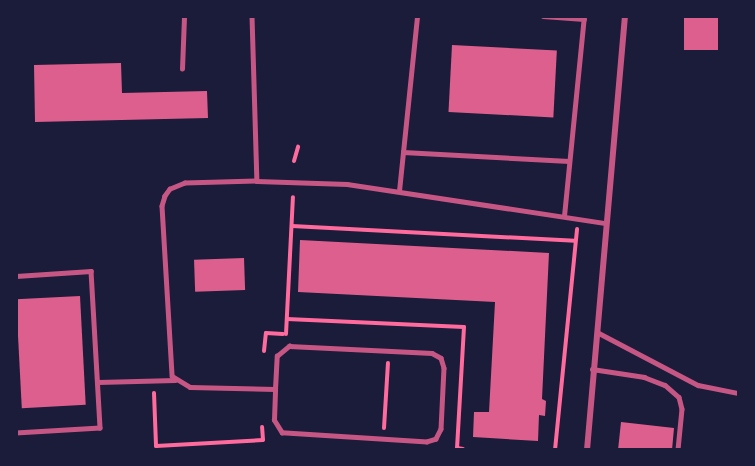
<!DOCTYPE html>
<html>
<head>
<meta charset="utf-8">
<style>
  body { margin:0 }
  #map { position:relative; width:755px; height:466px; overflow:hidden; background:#1b1b3a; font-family:"Crimson Pro",serif }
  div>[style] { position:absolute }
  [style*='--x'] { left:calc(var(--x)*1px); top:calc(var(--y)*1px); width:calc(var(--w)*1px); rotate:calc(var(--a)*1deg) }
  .building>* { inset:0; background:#dd5f8e; transform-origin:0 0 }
  .path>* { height:4px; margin:-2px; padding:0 2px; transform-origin:2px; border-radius:2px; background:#ff6b9d }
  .service>* { height:4.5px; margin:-2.25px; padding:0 2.25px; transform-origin:2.25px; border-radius:2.25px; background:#c65784 }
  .minor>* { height:6px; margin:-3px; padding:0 3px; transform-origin:3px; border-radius:3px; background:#c65784 }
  span { translate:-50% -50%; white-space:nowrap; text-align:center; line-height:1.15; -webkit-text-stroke:6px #1b1b3a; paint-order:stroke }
  .frame { position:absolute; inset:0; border:18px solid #1b1b3a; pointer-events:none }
</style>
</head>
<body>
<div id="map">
  <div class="building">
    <i style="left:684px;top:16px;width:34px;height:34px"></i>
    <i style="left:452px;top:45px;width:105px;height:67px;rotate:3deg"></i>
    <i style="clip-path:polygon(121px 63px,122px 93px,207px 91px,208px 118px,35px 122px,34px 65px)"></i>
    <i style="clip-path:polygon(300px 240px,549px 253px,542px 399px,546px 401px,545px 416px,539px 415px,538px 441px,473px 437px,474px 412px,489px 412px,495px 302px,298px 292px)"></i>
    <i style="left:244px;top:258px;width:32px;height:50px;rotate:88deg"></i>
    <i style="left:80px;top:296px;width:109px;height:64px;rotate:87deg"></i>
    <i style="clip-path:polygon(621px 422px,674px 428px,672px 450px,618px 450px)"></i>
  </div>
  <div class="path">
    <i style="--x:294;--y:161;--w:15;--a:-74"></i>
    <i style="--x:292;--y:226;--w:283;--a:3"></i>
    <i style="--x:287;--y:319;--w:177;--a:2.6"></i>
    <i style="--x:464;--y:327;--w:121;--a:93.3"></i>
    <i style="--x:457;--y:448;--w:6;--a:9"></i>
    <i style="--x:286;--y:334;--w:137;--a:-87.1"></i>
    <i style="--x:264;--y:351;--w:18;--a:-84"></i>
    <i style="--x:266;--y:333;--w:17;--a:3"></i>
    <i style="--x:154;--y:393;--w:53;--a:87.8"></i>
    <i style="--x:156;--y:446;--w:107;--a:-3.2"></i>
    <i style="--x:263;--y:440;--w:13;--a:-94"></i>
    <i style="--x:384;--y:428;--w:65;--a:-86.5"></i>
    <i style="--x:555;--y:450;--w:222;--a:-84.3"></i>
  </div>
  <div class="service">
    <i style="--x:252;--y:16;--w:165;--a:88.3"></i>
    <i style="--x:257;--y:181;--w:90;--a:1.9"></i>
    <i style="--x:347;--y:184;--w:261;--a:8.6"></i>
    <i style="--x:543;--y:16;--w:41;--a:4.2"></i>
    <i style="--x:182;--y:69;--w:53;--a:-87.8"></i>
    <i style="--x:403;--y:152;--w:166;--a:3.1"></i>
    <i style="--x:257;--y:181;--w:72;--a:178.4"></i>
    <i style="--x:185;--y:183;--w:16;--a:158"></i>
    <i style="--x:170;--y:189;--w:9;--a:126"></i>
    <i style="--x:165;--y:196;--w:10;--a:107"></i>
    <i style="--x:162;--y:206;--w:170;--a:86.6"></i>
    <i style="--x:172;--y:376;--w:21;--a:31"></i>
    <i style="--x:190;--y:387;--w:85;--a:1.3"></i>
    <i style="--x:275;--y:389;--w:33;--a:-87"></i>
    <i style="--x:277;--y:356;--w:16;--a:-40"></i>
    <i style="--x:289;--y:346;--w:143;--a:2.8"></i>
    <i style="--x:432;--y:353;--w:10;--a:29"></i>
    <i style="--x:441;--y:358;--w:10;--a:73"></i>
    <i style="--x:444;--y:368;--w:61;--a:92.8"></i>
    <i style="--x:441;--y:429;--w:11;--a:117"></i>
    <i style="--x:436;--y:439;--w:9;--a:162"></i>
    <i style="--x:427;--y:442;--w:145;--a:-176.4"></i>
    <i style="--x:282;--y:433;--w:15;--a:-122"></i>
    <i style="--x:274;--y:420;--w:31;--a:-88"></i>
    <i style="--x:399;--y:191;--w:176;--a:-84.1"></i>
    <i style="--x:564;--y:216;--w:201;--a:-84.3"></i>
    <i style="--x:16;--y:276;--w:75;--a:-3.8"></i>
    <i style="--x:91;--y:271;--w:157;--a:86.7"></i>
    <i style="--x:100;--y:428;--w:84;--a:176.6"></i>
    <i style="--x:597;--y:332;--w:114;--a:27.7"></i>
    <i style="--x:698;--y:385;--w:41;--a:11.3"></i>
    <i style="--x:592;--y:369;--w:53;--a:8.7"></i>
    <i style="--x:644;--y:377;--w:22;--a:21"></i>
    <i style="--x:665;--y:385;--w:18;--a:41"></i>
    <i style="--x:679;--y:397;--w:12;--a:76"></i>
    <i style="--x:682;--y:409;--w:41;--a:95.6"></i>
    <i style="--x:98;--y:382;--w:77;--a:-1.5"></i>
  </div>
  <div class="minor">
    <i style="--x:587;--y:450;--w:436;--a:-85"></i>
  </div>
  <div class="frame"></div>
</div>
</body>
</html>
